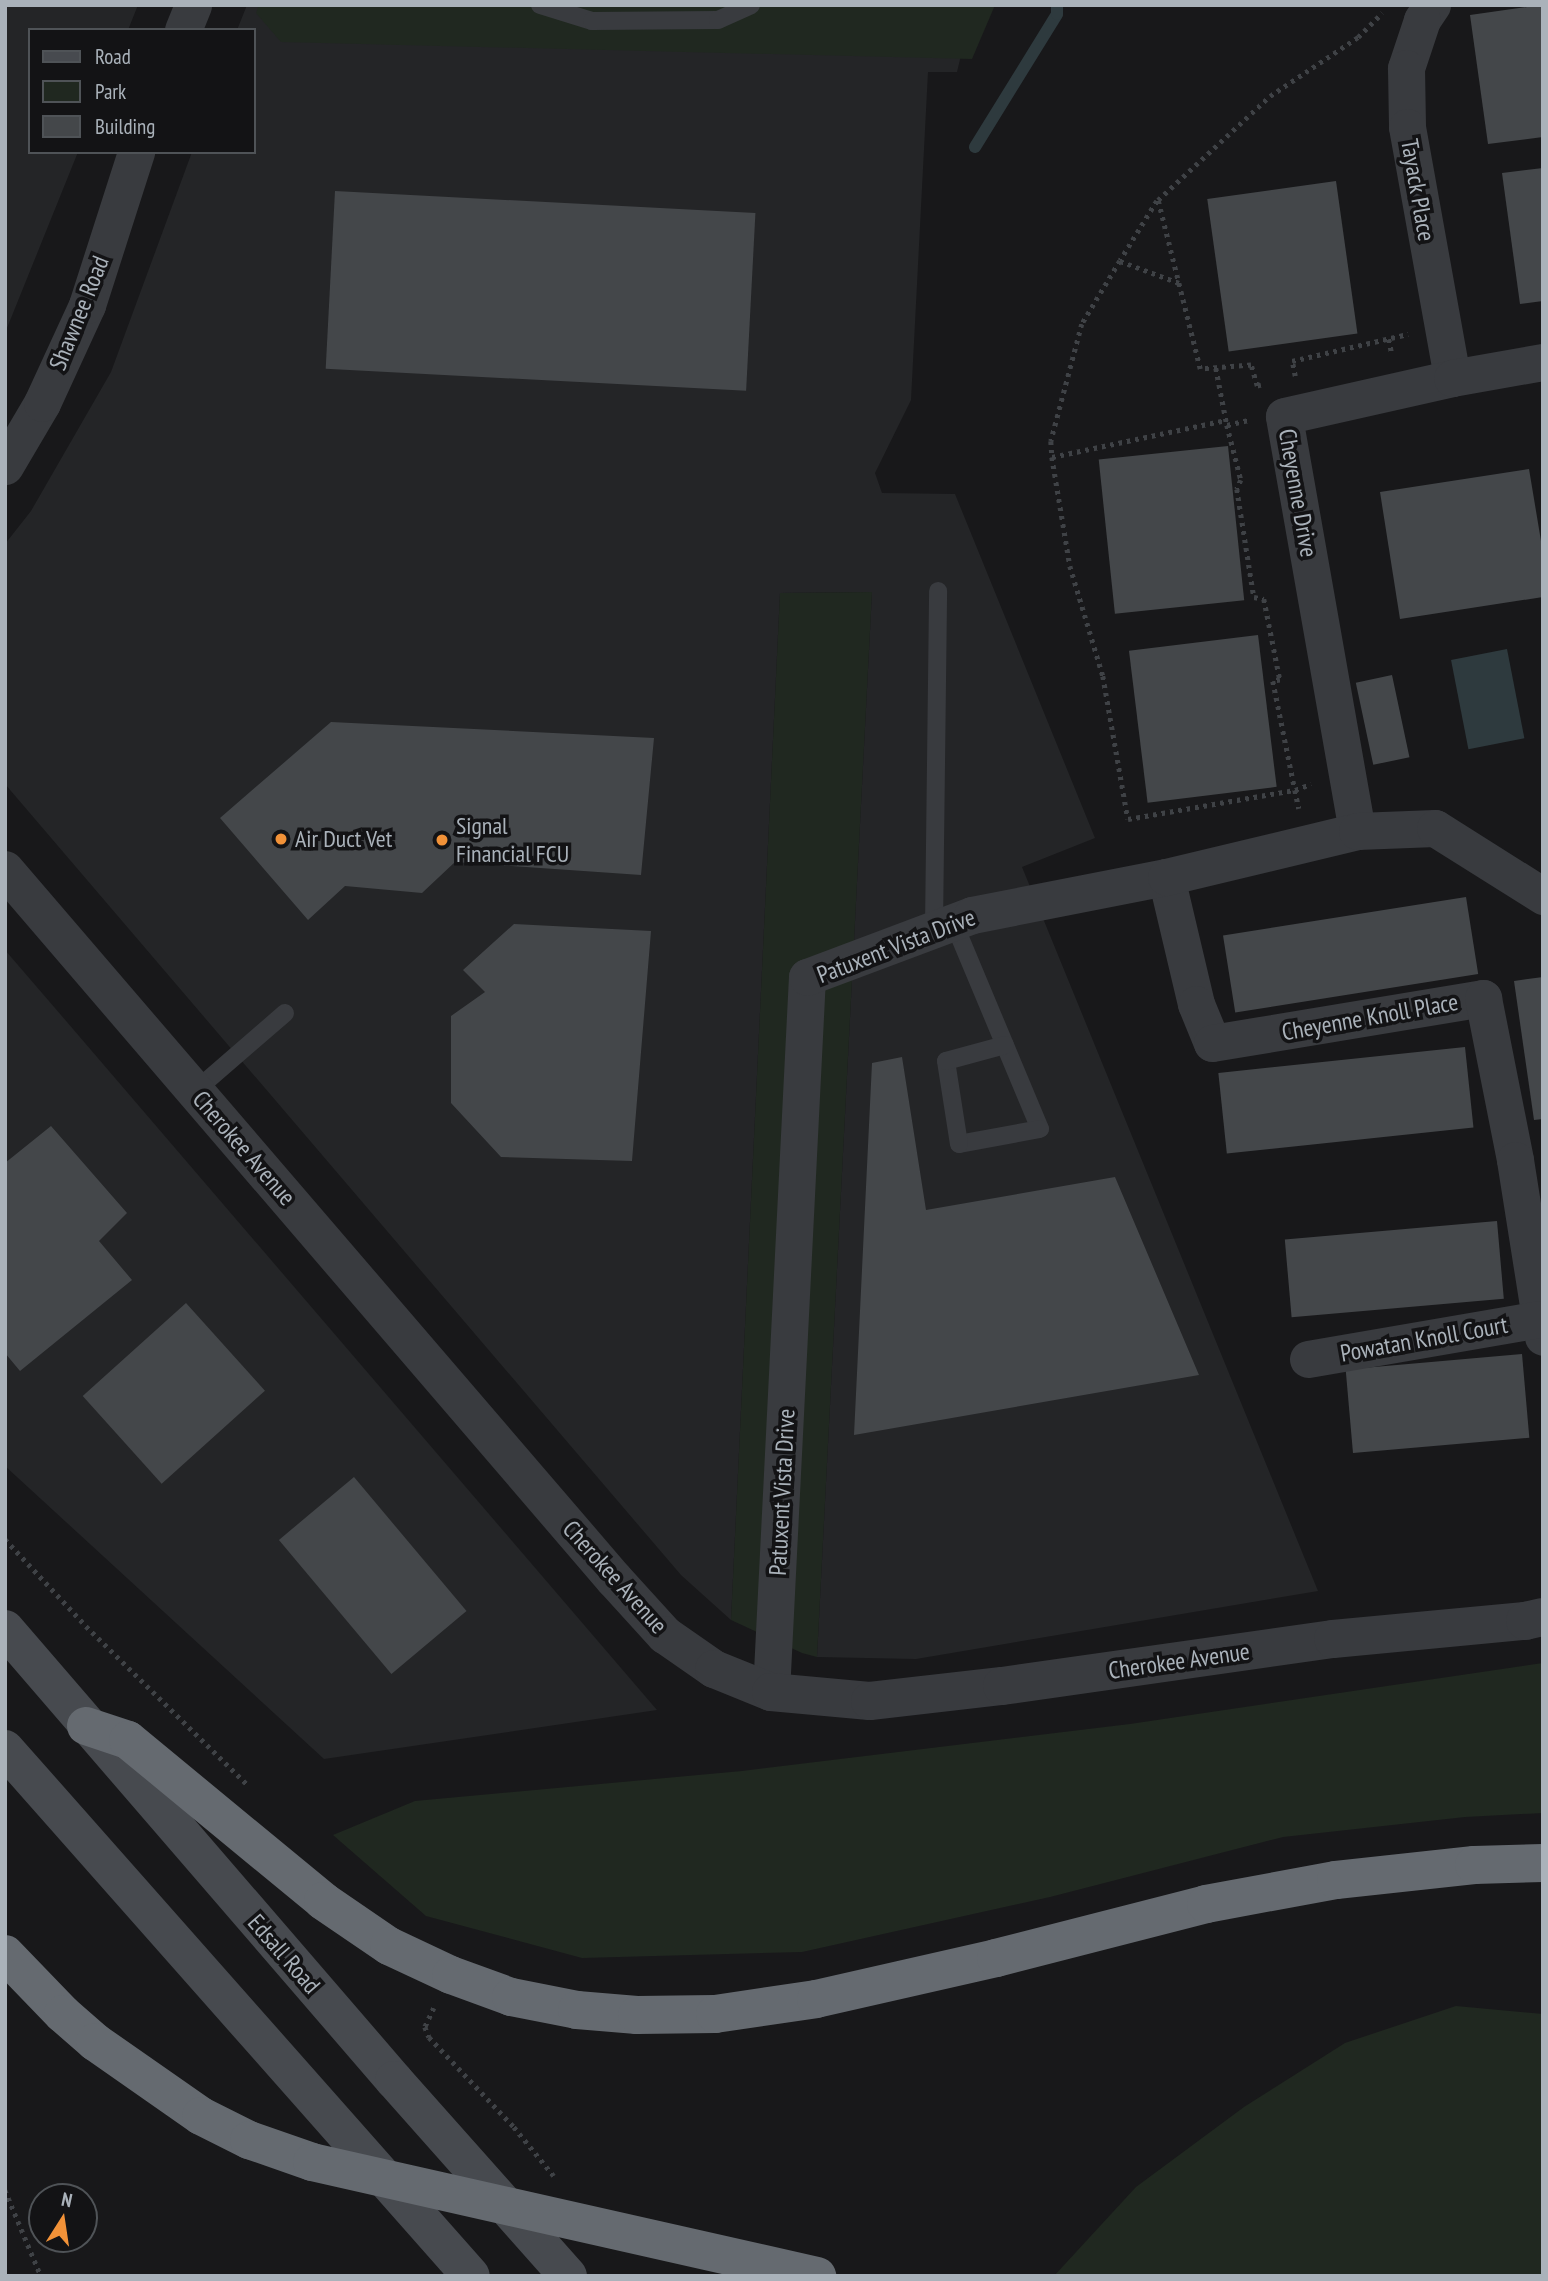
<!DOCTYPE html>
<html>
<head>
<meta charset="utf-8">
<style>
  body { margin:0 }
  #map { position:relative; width:1548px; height:2281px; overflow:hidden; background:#18181a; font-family:"PT Sans Narrow",sans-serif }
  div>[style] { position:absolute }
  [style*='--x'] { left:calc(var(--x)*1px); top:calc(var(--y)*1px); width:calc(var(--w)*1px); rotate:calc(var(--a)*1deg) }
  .built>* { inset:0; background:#242527 }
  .green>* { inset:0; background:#202820 }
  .water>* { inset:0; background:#2e3a3e; transform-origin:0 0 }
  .stream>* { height:12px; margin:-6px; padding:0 6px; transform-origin:6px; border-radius:6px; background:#2e3a3e }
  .building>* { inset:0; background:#44474a; transform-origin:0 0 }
  .path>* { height:4.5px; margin-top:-2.25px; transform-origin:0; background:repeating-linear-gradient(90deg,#3f4246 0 3.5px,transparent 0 8.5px) }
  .service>* { height:18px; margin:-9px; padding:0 9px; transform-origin:9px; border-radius:9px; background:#393b3f }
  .minor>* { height:37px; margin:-18.5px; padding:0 18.5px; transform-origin:18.5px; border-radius:18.5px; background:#393b3f }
  .tertiary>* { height:38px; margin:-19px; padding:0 19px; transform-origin:19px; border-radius:19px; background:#393b3f }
  .secondary>* { height:38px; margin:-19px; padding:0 19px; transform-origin:19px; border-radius:19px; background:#474a4f }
  .motorway>* { height:38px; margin:-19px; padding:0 19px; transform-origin:19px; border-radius:19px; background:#656a70 }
  .motorway-bridge>* { height:38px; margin:-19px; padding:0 19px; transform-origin:19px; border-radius:19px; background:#656a70 }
  .dots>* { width:19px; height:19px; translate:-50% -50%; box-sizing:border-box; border:4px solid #131315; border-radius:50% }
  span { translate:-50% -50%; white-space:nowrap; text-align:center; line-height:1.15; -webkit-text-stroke:7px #131315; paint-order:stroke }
  .street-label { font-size:24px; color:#aab2ba }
  .poi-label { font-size:24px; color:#aab2ba }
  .left { translate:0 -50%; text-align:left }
  .frame { position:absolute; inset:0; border:7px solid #aab2ba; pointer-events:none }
  .legend { position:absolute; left:28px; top:28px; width:228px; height:126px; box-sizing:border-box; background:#131315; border:2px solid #4f5357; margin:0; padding:9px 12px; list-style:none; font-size:21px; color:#aab2ba }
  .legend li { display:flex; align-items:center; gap:14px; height:35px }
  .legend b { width:35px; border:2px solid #4f5357 }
  .north { position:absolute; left:28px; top:2183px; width:70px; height:70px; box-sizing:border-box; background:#131315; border:2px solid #4f5357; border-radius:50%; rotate:12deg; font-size:19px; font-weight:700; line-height:28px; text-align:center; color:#aab2ba }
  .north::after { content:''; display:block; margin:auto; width:24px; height:32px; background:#f29238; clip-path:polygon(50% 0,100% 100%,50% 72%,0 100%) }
</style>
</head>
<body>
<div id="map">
  <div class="built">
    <i style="clip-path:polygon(5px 5px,138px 5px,128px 30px,30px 30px,30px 152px,78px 152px,5px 333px)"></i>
    <i style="clip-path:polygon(247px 5px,973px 5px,957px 72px,928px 72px,911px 400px,875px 473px,882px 493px,955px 494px,1095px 838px,1022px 867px,1318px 1591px,916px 1659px,817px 1657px,872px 592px,780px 593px,731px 1620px,681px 1575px,5px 784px,5px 544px,31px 511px,111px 372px,192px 152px,254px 152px,254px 30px,237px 30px)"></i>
    <i style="clip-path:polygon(5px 950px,67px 1022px,657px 1710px,324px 1759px,5px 1466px)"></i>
  </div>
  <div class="green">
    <i style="clip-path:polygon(259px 5px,995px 5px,972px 59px,281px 42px,256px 13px)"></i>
    <i style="clip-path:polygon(872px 592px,817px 1657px,802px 1653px,731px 1620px,780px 593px)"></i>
    <i style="clip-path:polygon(1543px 1663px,1543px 1813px,1465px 1817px,1283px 1837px,1050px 1897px,802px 1952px,582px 1958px,426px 1916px,333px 1835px,415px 1801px,742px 1771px,1130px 1724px)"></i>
    <i style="clip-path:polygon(1456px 2006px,1543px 2014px,1543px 2276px,1054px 2276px,1136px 2187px,1244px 2107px,1345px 2043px)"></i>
  </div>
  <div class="water">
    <i style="left:1507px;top:649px;width:91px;height:57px;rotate:79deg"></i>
  </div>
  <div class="stream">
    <i style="--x:975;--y:147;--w:156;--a:-58.3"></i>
    <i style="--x:1057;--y:14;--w:9;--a:-90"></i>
  </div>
  <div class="building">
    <i style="clip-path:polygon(1541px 5px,1543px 137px,1488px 144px,1470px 15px)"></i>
    <i style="clip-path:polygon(1543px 168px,1543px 301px,1520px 304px,1502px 173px)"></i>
    <i style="left:1336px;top:181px;width:154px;height:130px;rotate:82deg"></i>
    <i style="left:335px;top:191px;width:421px;height:178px;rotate:3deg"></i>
    <i style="left:1228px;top:446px;width:155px;height:130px;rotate:84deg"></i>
    <i style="clip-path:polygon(1529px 469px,1543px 553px,1543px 597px,1400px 619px,1380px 492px)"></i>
    <i style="left:1258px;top:635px;width:153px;height:130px;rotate:83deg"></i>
    <i style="left:1392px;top:675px;width:84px;height:37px;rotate:78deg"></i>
    <i style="clip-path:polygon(331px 722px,654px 738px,641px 875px,455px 862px,422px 893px,345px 886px,308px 920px,220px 818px)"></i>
    <i style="left:1466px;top:897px;width:78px;height:246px;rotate:81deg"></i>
    <i style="clip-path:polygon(514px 924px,651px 931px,632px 1161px,501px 1157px,451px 1103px,451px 1016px,485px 992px,463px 970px)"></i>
    <i style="clip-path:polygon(1543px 977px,1543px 1119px,1534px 1120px,1514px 981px)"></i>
    <i style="left:1465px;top:1047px;width:81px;height:248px;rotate:84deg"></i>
    <i style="clip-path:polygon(902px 1057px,926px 1210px,1115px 1177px,1199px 1375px,854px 1435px,872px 1063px)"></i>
    <i style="clip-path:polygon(51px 1126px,127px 1213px,99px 1241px,132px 1280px,20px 1371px,5px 1353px,5px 1163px)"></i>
    <i style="left:1497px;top:1221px;width:78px;height:213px;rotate:85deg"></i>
    <i style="left:186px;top:1303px;width:118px;height:139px;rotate:48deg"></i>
    <i style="left:1522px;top:1354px;width:84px;height:177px;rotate:85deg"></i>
    <i style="left:354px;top:1477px;width:175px;height:98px;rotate:50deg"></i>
  </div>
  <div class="path">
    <i style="--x:1157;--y:201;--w:70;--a:121.7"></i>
    <i style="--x:1120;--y:261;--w:63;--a:20.4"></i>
    <i style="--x:1120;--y:261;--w:74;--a:121.1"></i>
    <i style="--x:1082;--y:324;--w:121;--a:104.8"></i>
    <i style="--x:1051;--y:441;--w:16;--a:86"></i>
    <i style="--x:1052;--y:457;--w:178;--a:-12"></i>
    <i style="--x:1389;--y:339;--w:16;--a:79"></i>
    <i style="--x:1216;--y:368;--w:58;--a:79.1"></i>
    <i style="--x:1227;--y:425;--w:22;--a:-13"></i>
    <i style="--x:1295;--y:376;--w:15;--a:-101"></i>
    <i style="--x:1292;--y:361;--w:119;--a:-13.1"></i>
    <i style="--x:1261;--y:385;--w:4;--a:166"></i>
    <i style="--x:1257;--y:386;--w:22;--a:-106"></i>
    <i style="--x:1251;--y:365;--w:51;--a:175.5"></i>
    <i style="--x:1200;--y:369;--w:174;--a:-104"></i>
    <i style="--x:1158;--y:200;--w:153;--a:-42.9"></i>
    <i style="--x:1270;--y:96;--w:106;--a:-33.8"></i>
    <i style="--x:1358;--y:37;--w:34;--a:-45"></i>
    <i style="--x:1227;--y:425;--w:57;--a:75.7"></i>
    <i style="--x:1241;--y:480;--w:10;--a:114"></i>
    <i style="--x:1237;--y:489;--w:109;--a:81.1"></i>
    <i style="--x:1254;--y:597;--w:10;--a:11"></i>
    <i style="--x:1264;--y:599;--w:83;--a:78.8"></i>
    <i style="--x:1280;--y:680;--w:7;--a:172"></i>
    <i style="--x:1273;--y:681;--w:111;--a:78.6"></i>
    <i style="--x:1295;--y:790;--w:17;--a:-21"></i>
    <i style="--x:1052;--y:457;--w:110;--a:80.6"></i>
    <i style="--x:1070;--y:566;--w:115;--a:73.3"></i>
    <i style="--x:1103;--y:676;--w:145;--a:80.1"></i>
    <i style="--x:1128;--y:819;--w:169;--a:-9.9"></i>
    <i style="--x:1295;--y:790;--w:19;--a:78"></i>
    <i style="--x:5;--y:1539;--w:119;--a:47"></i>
    <i style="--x:86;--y:1626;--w:227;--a:44.5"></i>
    <i style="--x:434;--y:2008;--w:21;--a:115"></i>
    <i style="--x:425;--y:2027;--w:11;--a:68"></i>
    <i style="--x:429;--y:2037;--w:124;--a:46.6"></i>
    <i style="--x:514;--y:2127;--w:63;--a:50.8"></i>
    <i style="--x:5;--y:2190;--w:93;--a:67.3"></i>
  </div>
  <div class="service">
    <i style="--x:540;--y:5;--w:54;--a:17.1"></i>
    <i style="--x:592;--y:21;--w:126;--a:-0.5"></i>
    <i style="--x:718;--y:20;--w:36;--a:-24"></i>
    <i style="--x:953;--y:921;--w:225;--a:67.3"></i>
    <i style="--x:1040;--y:1129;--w:82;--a:169.5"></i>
    <i style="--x:959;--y:1144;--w:84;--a:-98.9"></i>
    <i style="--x:946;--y:1061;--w:61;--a:-15.2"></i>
    <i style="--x:934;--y:927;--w:336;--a:-89.3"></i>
    <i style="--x:195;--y:1091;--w:119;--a:-40.9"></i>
  </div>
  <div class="minor">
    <i style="--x:1432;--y:5;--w:18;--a:124"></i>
    <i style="--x:1422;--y:20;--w:51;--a:108.4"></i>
    <i style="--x:1406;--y:68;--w:59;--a:89"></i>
    <i style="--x:1407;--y:127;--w:255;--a:79.8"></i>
    <i style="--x:183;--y:30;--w:27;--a:-68"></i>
    <i style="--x:5;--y:466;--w:73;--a:-59.6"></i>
    <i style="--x:42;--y:403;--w:108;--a:-65.3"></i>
    <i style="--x:87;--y:305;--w:161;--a:-72.2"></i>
    <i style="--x:1357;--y:831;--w:421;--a:-100"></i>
    <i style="--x:1284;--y:416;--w:172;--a:-12.7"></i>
    <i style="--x:1452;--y:378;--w:92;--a:-10"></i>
    <i style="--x:1166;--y:877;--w:130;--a:76.7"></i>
    <i style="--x:1196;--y:1004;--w:42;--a:67.7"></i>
    <i style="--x:1212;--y:1043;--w:275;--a:-9.4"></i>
    <i style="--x:1483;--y:998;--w:165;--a:78.8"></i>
    <i style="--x:1515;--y:1160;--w:179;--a:81"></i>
    <i style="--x:1308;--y:1359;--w:235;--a:-9.8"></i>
    <i style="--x:771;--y:1692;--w:716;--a:-87.12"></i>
    <i style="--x:807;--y:977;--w:176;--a:-20.6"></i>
    <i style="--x:972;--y:915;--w:198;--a:-11.1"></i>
    <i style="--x:1166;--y:877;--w:196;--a:-13.5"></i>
    <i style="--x:1357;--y:831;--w:78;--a:-2.2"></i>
    <i style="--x:1435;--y:828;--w:128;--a:32.2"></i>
  </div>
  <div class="tertiary">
    <i style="--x:5;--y:870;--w:935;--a:49.34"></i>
    <i style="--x:614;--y:1579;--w:76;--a:47.7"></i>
    <i style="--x:665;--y:1635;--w:60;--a:34.8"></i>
    <i style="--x:714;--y:1669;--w:61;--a:22"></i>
    <i style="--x:771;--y:1692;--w:99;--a:5.2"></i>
    <i style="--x:870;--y:1701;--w:133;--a:-6.5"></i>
    <i style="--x:1002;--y:1686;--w:334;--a:-8.1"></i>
    <i style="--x:1333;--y:1639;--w:193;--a:-5.4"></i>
    <i style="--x:1525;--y:1621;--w:18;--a:-13"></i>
  </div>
  <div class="secondary">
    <i style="--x:5;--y:1629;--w:596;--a:49.22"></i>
    <i style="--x:394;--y:2080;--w:262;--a:48.4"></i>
    <i style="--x:5;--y:1749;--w:703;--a:48.52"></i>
  </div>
  <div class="motorway">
    <i style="--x:86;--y:1726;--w:44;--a:18.4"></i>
    <i style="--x:128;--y:1740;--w:253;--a:39.5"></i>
    <i style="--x:323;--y:1901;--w:80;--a:34.3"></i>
    <i style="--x:389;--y:1946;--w:68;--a:25.1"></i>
    <i style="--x:451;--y:1975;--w:64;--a:20.1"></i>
    <i style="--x:511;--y:1997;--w:67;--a:11.1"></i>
    <i style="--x:577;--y:2010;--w:60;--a:4.8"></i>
    <i style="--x:637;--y:2015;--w:78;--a:-0.7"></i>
    <i style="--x:715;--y:2014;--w:102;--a:-8.4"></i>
    <i style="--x:816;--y:1999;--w:185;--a:-12.8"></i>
    <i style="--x:996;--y:1958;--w:217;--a:-14.4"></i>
    <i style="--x:1206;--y:1904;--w:132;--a:-10.5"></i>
    <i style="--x:1336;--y:1880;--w:139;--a:-6.2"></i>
    <i style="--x:1474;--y:1865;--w:69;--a:-1.7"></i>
    <i style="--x:5;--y:1954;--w:83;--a:46"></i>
    <i style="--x:63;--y:2014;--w:43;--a:41.2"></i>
    <i style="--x:95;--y:2042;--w:129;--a:34.9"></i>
  </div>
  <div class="motorway-bridge">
    <i style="--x:201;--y:2116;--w:54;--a:26.6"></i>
    <i style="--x:249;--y:2140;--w:67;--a:19.2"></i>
    <i style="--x:312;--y:2162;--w:518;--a:12.72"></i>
  </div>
  <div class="dots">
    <i style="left:281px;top:839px;background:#f29238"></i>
    <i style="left:442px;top:840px;background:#f29238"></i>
  </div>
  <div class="street-label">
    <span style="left:1418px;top:190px;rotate:80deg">Tayack Place</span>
    <span style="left:79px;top:313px;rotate:-68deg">Shawnee Road</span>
    <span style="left:1298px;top:493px;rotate:80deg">Cheyenne Drive</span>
    <span style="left:896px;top:946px;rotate:-21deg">Patuxent Vista Drive</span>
    <span style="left:1370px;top:1017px;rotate:-10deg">Cheyenne Knoll Place</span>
    <span style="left:244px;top:1148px;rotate:49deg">Cherokee Avenue</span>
    <span style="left:1424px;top:1339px;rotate:-10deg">Powatan Knoll Court</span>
    <span style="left:782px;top:1492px;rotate:-87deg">Patuxent Vista Drive</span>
    <span style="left:615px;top:1577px;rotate:48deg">Cherokee Avenue</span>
    <span style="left:1179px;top:1661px;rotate:-8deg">Cherokee Avenue</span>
    <span style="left:284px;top:1954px;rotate:49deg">Edsall Road</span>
  </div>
  <div class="poi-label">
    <span class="left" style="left:456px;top:840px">Signal<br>Financial FCU</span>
    <span class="left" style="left:295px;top:839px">Air Duct Vet</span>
  </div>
  <div class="frame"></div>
  <ul class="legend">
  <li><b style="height:9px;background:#474a4f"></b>Road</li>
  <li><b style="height:19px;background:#202820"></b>Park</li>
  <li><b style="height:19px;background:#44474a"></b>Building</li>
  </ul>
  <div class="north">N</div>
</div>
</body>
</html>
